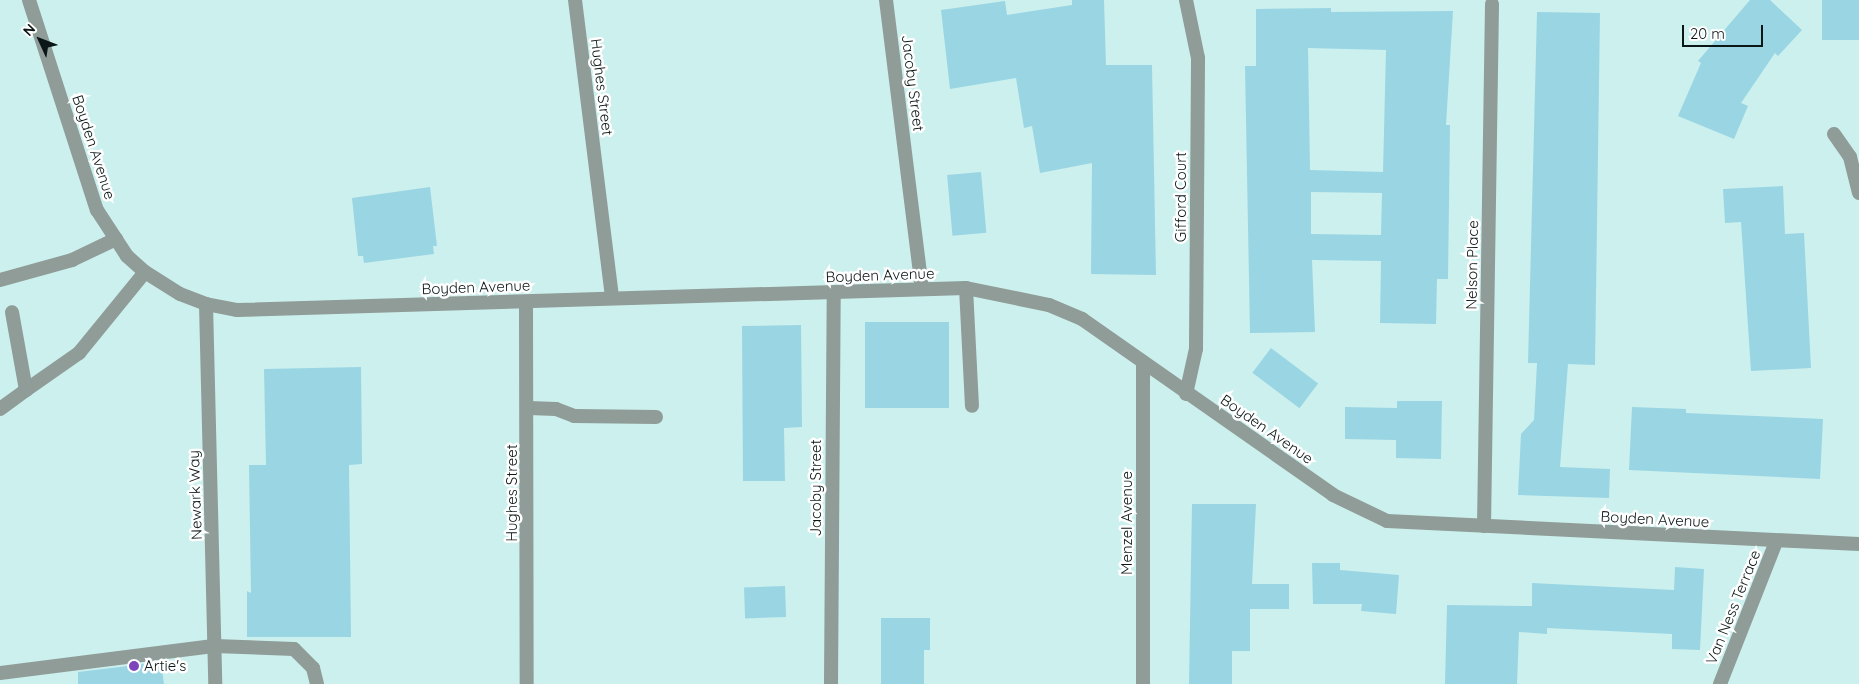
<!DOCTYPE html>
<html>
<head>
<meta charset="utf-8">
<style>
  body { margin:0 }
  #map { position:relative; width:1859px; height:684px; overflow:hidden; background:#ccf0ee; font-family:Quicksand,sans-serif }
  div>[style] { position:absolute }
  [style*='--x'] { left:calc(var(--x)*1px); top:calc(var(--y)*1px); width:calc(var(--w)*1px); rotate:calc(var(--a)*1deg) }
  .building>* { inset:0; background:#9ad5e4; transform-origin:0 0 }
  .service>* { height:14px; margin:-7px; padding:0 7px; transform-origin:7px; border-radius:7px; background:#8f9c97 }
  .minor>* { height:14px; margin:-7px; padding:0 7px; transform-origin:7px; border-radius:7px; background:#8f9c97 }
  .tertiary>* { height:14px; margin:-7px; padding:0 7px; transform-origin:7px; border-radius:7px; background:#8f9c97 }
  .dots>* { width:14px; height:14px; translate:-50% -50%; box-sizing:border-box; border:2px solid #fff; border-radius:50% }
  span { translate:-50% -50%; white-space:nowrap; text-align:center; line-height:1.15; -webkit-text-stroke:5px #fff; paint-order:stroke }
  .street-label { font-size:15px; color:#0a1716 }
  .poi-label { font-size:15px; color:#0a1716 }
  .left { translate:0 -50%; text-align:left }
  .north { position:absolute; left:15px; top:15px; width:50px; height:50px; -webkit-text-stroke:4px #fff; paint-order:stroke; rotate:313deg; font-size:14px; font-weight:700; line-height:20px; text-align:center; color:#0a1716 }
  .north::after { content:''; display:block; margin:auto; width:18px; height:22px; background:#0a1716; clip-path:polygon(50% 0,100% 100%,50% 72%,0 100%) }
  .scale { position:absolute; left:1682px; top:25px; width:81px; height:22px; box-sizing:border-box; border:2px solid #0a1716; border-top:0; padding-left:6px; font-size:15px; line-height:18px; white-space:nowrap; color:#0a1716; -webkit-text-stroke:4px #fff; paint-order:stroke }
</style>
</head>
<body>
<div id="map">
  <div class="building">
    <i style="clip-path:polygon(1072px 0,1104px 0,1106px 65px,1152px 65px,1156px 275px,1091px 274px,1092px 163px,1040px 173px,1032px 126px,1024px 128px,1016px 78px,950px 89px,941px 10px,1005px 1px,1007px 15px,1072px 5px)"></i>
    <i style="clip-path:polygon(1750px 0,1770px 0,1802px 30px,1778px 56px,1775px 53px,1741px 103px,1748px 106px,1734px 139px,1678px 116px,1701px 63px,1698px 61px)"></i>
    <i style="left:1822px;top:0;width:37px;height:40px"></i>
    <i style="clip-path:polygon(evenodd,1331px 8px,1331px 12px,1453px 11px,1446px 125px,1450px 125px,1448px 279px,1437px 279px,1436px 324px,1380px 323px,1381px 261px,1312px 260px,1315px 332px,1250px 333px,1245px 66px,1256px 66px,1256px 9px,1331px 8px,1308px 48px,1386px 50px,1383px 172px,1310px 170px,1308px 48px,1331px 8px,1311px 192px,1382px 193px,1381px 235px,1311px 234px,1311px 192px)"></i>
    <i style="clip-path:polygon(1537px 12px,1600px 13px,1595px 365px,1568px 364px,1560px 467px,1610px 469px,1609px 498px,1518px 495px,1521px 434px,1534px 420px,1537px 363px,1528px 363px)"></i>
    <i style="left:981px;top:172px;width:61px;height:34px;rotate:85deg"></i>
    <i style="clip-path:polygon(1783px 186px,1785px 234px,1804px 233px,1811px 368px,1751px 371px,1741px 222px,1725px 223px,1723px 189px)"></i>
    <i style="clip-path:polygon(430px 187px,437px 246px,433px 246px,434px 254px,364px 263px,363px 256px,358px 256px,352px 198px)"></i>
    <i style="left:865px;top:322px;width:84px;height:86px"></i>
    <i style="clip-path:polygon(801px 325px,802px 427px,784px 428px,785px 481px,743px 481px,742px 326px)"></i>
    <i style="left:1271px;top:348px;width:59px;height:31px;rotate:37deg"></i>
    <i style="clip-path:polygon(361px 367px,362px 464px,349px 465px,351px 637px,247px 637px,247px 591px,251px 593px,249px 465px,266px 465px,264px 369px)"></i>
    <i style="clip-path:polygon(1397px 401px,1442px 401px,1441px 459px,1396px 458px,1396px 440px,1345px 439px,1345px 407px,1397px 408px)"></i>
    <i style="clip-path:polygon(1632px 407px,1686px 409px,1686px 413px,1823px 419px,1820px 479px,1629px 470px)"></i>
    <i style="clip-path:polygon(1192px 504px,1256px 504px,1252px 584px,1289px 584px,1289px 609px,1250px 609px,1250px 651px,1232px 651px,1232px 684px,1189px 684px)"></i>
    <i style="clip-path:polygon(1312px 563px,1340px 563px,1340px 570px,1399px 575px,1396px 614px,1361px 611px,1362px 604px,1313px 604px)"></i>
    <i style="clip-path:polygon(1675px 567px,1704px 569px,1700px 650px,1672px 649px,1672px 634px,1547px 628px,1547px 634px,1519px 632px,1517px 684px,1445px 684px,1447px 605px,1532px 606px,1532px 583px,1674px 590px)"></i>
    <i style="left:785px;top:586px;width:31px;height:41px;rotate:88deg"></i>
    <i style="clip-path:polygon(881px 618px,930px 618px,930px 650px,924px 650px,924px 684px,881px 684px)"></i>
    <i style="clip-path:polygon(161px 662px,164px 684px,78px 684px,78px 672px)"></i>
  </div>
  <div class="service">
    <i style="--x:0;--y:280;--w:75;--a:-15.5"></i>
    <i style="--x:72;--y:260;--w:49;--a:-25.5"></i>
    <i style="--x:966;--y:288;--w:118;--a:87.1"></i>
    <i style="--x:26;--y:390;--w:65;--a:-34.9"></i>
    <i style="--x:79;--y:353;--w:104;--a:-50.8"></i>
    <i style="--x:529;--y:408;--w:27;--a:2"></i>
    <i style="--x:556;--y:409;--w:19;--a:21"></i>
    <i style="--x:574;--y:416;--w:82;--a:0.7"></i>
    <i style="--x:0;--y:409;--w:32;--a:-36"></i>
    <i style="--x:26;--y:390;--w:79;--a:-100.2"></i>
    <i style="--x:0;--y:673;--w:217;--a:-7.2"></i>
    <i style="--x:215;--y:646;--w:79;--a:2.2"></i>
    <i style="--x:294;--y:649;--w:27;--a:45"></i>
    <i style="--x:313;--y:668;--w:16;--a:76"></i>
  </div>
  <div class="minor">
    <i style="--x:575;--y:0;--w:299;--a:82.9"></i>
    <i style="--x:886;--y:0;--w:291;--a:82.9"></i>
    <i style="--x:1834;--y:134;--w:28;--a:55"></i>
    <i style="--x:1850;--y:157;--w:37;--a:76"></i>
    <i style="--x:526;--y:302;--w:382;--a:89.9"></i>
    <i style="--x:206;--y:304;--w:380;--a:88.6"></i>
    <i style="--x:1186;--y:394;--w:46;--a:-77.5"></i>
    <i style="--x:1196;--y:349;--w:291;--a:-89.6"></i>
    <i style="--x:1198;--y:58;--w:59;--a:-101.7"></i>
    <i style="--x:1484;--y:526;--w:522;--a:-89.12"></i>
    <i style="--x:831;--y:684;--w:391;--a:-89.6"></i>
    <i style="--x:1143;--y:684;--w:322;--a:-90"></i>
    <i style="--x:1720;--y:684;--w:153;--a:-68.5"></i>
  </div>
  <div class="tertiary">
    <i style="--x:29;--y:0;--w:221;--a:72.1"></i>
    <i style="--x:97;--y:210;--w:55;--a:56.9"></i>
    <i style="--x:127;--y:256;--w:24;--a:42"></i>
    <i style="--x:145;--y:272;--w:41;--a:32.2"></i>
    <i style="--x:180;--y:294;--w:28;--a:21"></i>
    <i style="--x:206;--y:304;--w:32;--a:11"></i>
    <i style="--x:237;--y:310;--w:729;--a:-1.73"></i>
    <i style="--x:966;--y:288;--w:85;--a:11.6"></i>
    <i style="--x:1049;--y:305;--w:36;--a:23"></i>
    <i style="--x:1082;--y:319;--w:307;--a:35"></i>
    <i style="--x:1333;--y:495;--w:60;--a:25.7"></i>
    <i style="--x:1387;--y:521;--w:473;--a:2.8"></i>
  </div>
  <div class="dots">
    <i style="left:134px;top:666px;background:#7c45bb"></i>
  </div>
  <div class="street-label">
    <span style="left:913px;top:83px;rotate:83deg">Jacoby Street</span>
    <span style="left:602px;top:87px;rotate:83deg">Hughes Street</span>
    <span style="left:94px;top:147px;rotate:72deg">Boyden Avenue</span>
    <span style="left:1181px;top:197px;rotate:-90deg">Gifford Court</span>
    <span style="left:1472px;top:265px;rotate:-89deg">Nelson Place</span>
    <span style="left:880px;top:275px;rotate:-2deg">Boyden Avenue</span>
    <span style="left:476px;top:287px;rotate:-2deg">Boyden Avenue</span>
    <span style="left:1267px;top:429px;rotate:35deg">Boyden Avenue</span>
    <span style="left:816px;top:488px;rotate:-90deg">Jacoby Street</span>
    <span style="left:512px;top:493px;rotate:-90deg">Hughes Street</span>
    <span style="left:195px;top:495px;rotate:-92deg">Newark Way</span>
    <span style="left:1655px;top:519px;rotate:3deg">Boyden Avenue</span>
    <span style="left:1127px;top:523px;rotate:-90deg">Menzel Avenue</span>
    <span style="left:1733px;top:607px;rotate:-68deg">Van Ness Terrace</span>
  </div>
  <div class="poi-label">
    <span class="left" style="left:144px;top:666px">Artie's</span>
  </div>
  <div class="north">N</div>
  <div class="scale">20 m</div>
</div>
</body>
</html>
